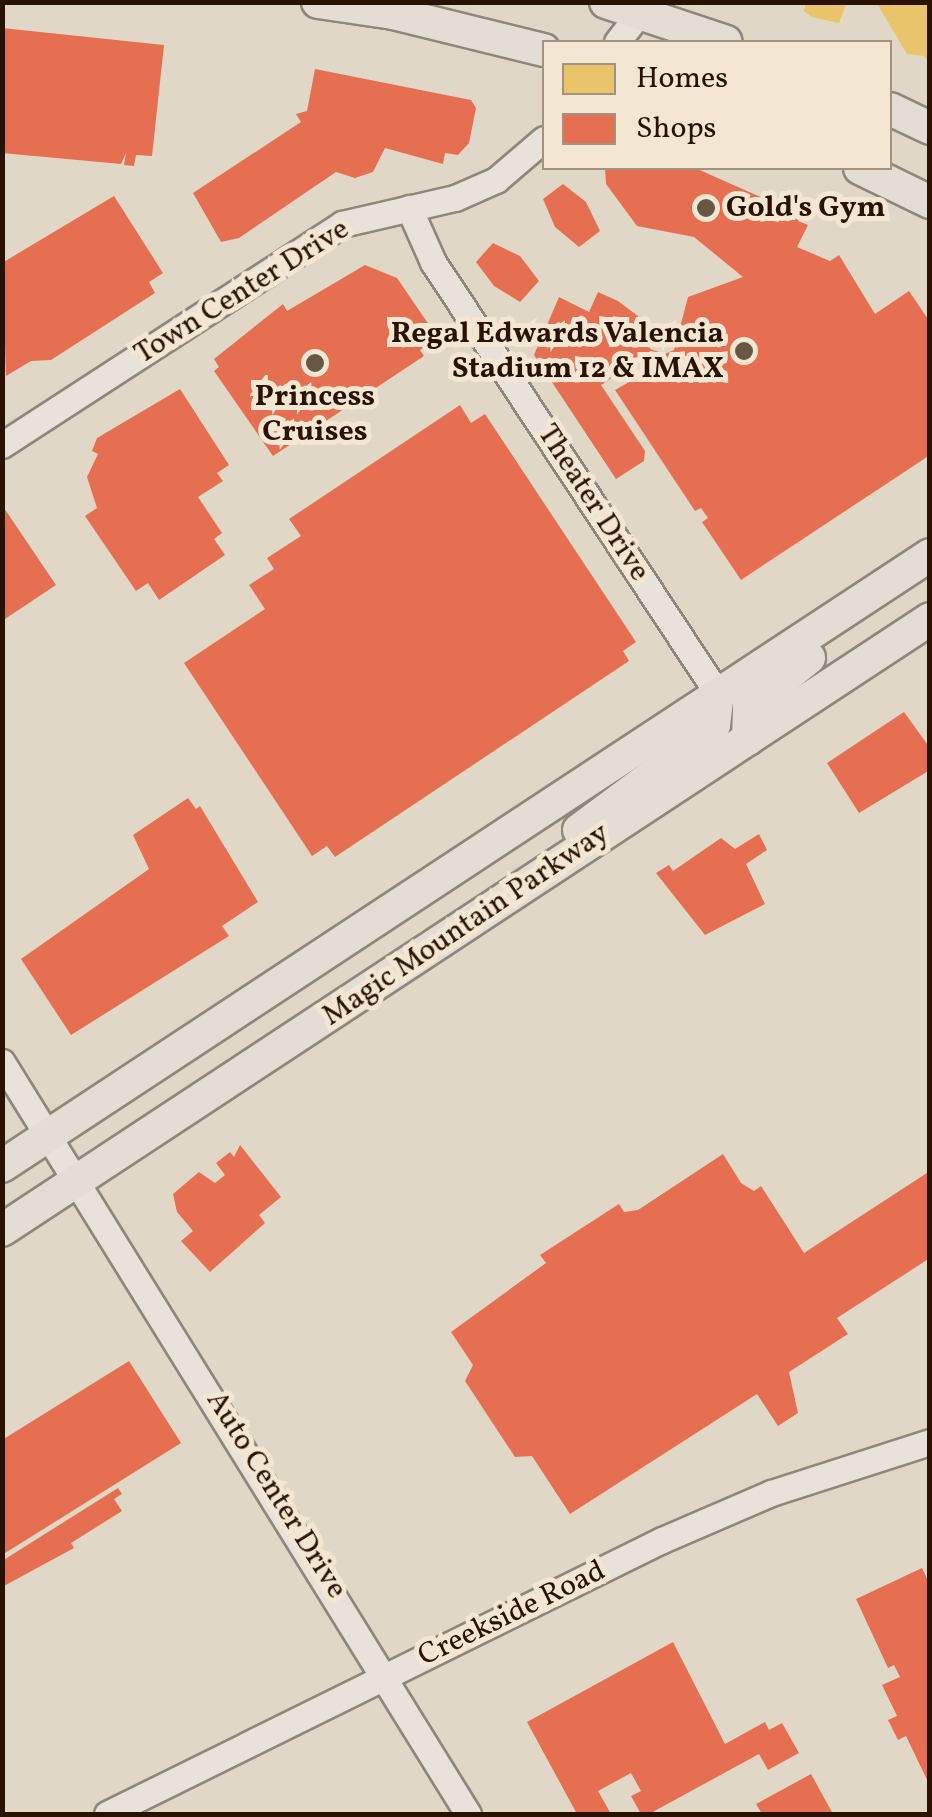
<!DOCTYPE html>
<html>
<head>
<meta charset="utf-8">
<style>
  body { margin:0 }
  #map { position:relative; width:932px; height:1817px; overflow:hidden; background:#e1d7c6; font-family:Vollkorn,serif }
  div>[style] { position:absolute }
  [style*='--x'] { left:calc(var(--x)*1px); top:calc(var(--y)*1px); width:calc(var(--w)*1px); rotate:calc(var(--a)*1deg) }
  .homes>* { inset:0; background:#e9c46a }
  .shops>* { inset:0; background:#e76f51 }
  .roads { filter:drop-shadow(2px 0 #8f877b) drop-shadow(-2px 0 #8f877b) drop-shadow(0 2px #8f877b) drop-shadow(0 -2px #8f877b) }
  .minor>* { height:25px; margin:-12.5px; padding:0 12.5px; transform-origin:12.5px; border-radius:12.5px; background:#e8e2da }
  .major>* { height:32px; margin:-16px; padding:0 16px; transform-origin:16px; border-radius:16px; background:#e3ddd4 }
  .dots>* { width:28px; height:28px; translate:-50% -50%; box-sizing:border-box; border:5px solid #f3e7d3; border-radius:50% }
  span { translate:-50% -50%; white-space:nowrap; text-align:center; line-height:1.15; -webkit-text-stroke:10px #f3e7d3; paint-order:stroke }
  .poi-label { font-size:30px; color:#291201; font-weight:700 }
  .left { translate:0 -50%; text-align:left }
  .right { translate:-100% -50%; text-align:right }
  .street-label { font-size:30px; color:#291201 }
  .frame { position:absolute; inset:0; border:5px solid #291201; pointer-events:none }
  .legend { position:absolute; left:542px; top:40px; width:350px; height:130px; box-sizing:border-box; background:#f3e7d3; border:2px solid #a2927f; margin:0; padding:12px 18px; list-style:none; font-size:30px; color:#291201 }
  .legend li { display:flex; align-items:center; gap:20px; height:50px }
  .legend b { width:50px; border:2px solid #a2927f }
</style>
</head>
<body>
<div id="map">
  <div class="homes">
    <i style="clip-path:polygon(806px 2px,847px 2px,839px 23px,812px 17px,804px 11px)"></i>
    <i style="clip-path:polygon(876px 2px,930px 2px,930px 64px,924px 56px,907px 54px)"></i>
  </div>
  <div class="shops">
    <i style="clip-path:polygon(2px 28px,164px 45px,152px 156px,136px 155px,134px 166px,124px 165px,126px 153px,121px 164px,2px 153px)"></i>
    <i style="clip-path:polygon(315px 69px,471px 100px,476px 108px,469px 143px,458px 155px,445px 153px,443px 164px,385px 148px,373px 172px,355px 178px,336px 172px,239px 238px,221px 242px,193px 193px,301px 122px,296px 114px,307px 111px)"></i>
    <i style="clip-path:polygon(605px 168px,695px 168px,801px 215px,798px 221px,808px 225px,797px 247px,830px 261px,839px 255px,875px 314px,909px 291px,930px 322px,930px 455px,741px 580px,702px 522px,708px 518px,701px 508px,695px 511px,615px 390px,647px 372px,643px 366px,655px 360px,650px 352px,601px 385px,645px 451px,644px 461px,616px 479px,534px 355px,559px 297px,589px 312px,598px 292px,618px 301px,638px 316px,640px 331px,655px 338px,650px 349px,665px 354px,674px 350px,688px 297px,743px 277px,694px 237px,637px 226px,606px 184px)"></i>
    <i style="clip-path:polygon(563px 184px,586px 202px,600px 231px,579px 247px,555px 227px,543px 199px)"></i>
    <i style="clip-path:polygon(114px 196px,163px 273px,149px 282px,155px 293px,51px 360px,31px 361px,6px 376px,2px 263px)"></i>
    <i style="clip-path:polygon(493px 243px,520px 256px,539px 281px,520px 302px,494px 286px,476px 262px)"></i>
    <i style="clip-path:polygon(365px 265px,397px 278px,438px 338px,420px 350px,424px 356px,273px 456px,214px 371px,219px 367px,214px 359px,283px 304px,287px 311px)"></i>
    <i style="clip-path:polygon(180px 389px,229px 465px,217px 473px,223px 481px,198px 497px,222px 533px,214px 539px,225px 555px,159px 600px,148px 583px,136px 591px,85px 516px,97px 508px,87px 477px,98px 454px,92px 451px,97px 438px)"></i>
    <i style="clip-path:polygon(460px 405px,471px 423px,485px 414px,636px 642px,623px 651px,629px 661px,335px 857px,327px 846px,312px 856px,184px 663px,265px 609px,249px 585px,274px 569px,267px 558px,301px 536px,289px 519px)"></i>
    <i style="clip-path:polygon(2px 505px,56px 585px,2px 621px)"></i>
    <i style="clip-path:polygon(904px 712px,930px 748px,930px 770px,859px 813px,827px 763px)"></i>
    <i style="clip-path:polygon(188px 798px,196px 809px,200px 806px,258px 902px,222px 926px,229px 936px,71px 1035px,21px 959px,149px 869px,133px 835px)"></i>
    <i style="clip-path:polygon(759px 834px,767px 850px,746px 864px,765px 904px,705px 935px,656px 873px,669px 865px,673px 871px,721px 838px,735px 849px)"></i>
    <i style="clip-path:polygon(240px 1145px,281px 1197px,259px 1215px,265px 1223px,210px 1272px,181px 1241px,193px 1231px,177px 1212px,173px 1194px,199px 1172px,215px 1183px,225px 1175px,216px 1163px,230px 1152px,234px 1157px)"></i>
    <i style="clip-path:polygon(723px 1154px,741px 1183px,754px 1191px,761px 1186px,804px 1253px,930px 1171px,930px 1258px,837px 1318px,848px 1334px,789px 1372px,798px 1413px,778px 1426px,757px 1394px,570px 1514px,532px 1456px,515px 1457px,465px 1381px,473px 1365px,451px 1332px,546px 1263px,540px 1255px,619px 1204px,624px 1212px,638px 1210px)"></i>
    <i style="clip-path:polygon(129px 1361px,181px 1443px,2px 1555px,2px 1440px)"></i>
    <i style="clip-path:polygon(118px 1488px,122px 1494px,114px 1499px,122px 1511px,71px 1543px,74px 1548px,2px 1587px,2px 1561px)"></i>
    <i style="clip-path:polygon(922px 1568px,930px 1585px,930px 1786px,906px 1736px,898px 1740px,888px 1720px,897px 1716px,882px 1685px,900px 1677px,894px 1665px,888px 1668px,856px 1599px)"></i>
    <i style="clip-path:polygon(673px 1642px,725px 1744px,765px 1722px,769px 1730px,782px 1723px,799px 1753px,768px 1770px,759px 1754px,649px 1814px,641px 1814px,631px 1796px,641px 1791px,631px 1773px,598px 1791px,611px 1814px,577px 1814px,527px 1722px)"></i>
    <i style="clip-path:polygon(811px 1774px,833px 1814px,762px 1814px,756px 1804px)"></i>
  </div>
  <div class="roads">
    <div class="minor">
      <i style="--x:617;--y:42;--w:49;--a:-52.4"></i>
      <i style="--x:409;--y:208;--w:59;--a:66"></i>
      <i style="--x:433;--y:262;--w:518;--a:56.59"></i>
      <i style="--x:2;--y:445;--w:406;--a:-33"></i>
      <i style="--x:342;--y:224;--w:116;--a:-13"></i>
      <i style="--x:455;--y:198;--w:45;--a:-23.7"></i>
      <i style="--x:496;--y:180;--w:63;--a:-40.5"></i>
      <i style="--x:2;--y:1062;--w:885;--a:58.21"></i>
      <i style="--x:107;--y:1814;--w:619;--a:-26.28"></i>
      <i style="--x:662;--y:1540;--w:119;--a:-23.3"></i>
      <i style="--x:771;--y:1493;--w:167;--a:-17.8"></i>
    </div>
    <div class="major">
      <i style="--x:318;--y:2;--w:76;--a:8.3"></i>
      <i style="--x:393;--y:13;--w:155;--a:13.8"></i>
      <i style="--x:606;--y:2;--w:126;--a:18.4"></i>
      <i style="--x:890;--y:109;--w:44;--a:25.4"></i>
      <i style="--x:860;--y:168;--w:78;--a:25.9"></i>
      <i style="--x:748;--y:739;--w:33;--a:-88"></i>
      <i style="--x:749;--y:706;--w:77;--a:-38.7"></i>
      <i style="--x:579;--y:830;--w:149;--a:-36.6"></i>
      <i style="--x:699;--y:741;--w:22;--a:-47"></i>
      <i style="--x:714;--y:725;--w:31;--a:-83"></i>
      <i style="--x:2;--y:1166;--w:1111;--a:-33.36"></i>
      <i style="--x:2;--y:1230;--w:1111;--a:-33.36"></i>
    </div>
  </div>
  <div class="dots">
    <i style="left:706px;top:208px;background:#695746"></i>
    <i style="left:744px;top:351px;background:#695746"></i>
    <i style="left:315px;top:363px;background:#695746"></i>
  </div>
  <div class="poi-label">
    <span class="left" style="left:726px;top:208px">Gold's Gym</span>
    <span class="right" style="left:724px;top:351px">Regal Edwards Valencia<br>Stadium 12 &amp; IMAX</span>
    <span style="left:315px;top:414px">Princess<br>Cruises</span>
  </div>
  <div class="street-label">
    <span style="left:242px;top:292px;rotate:-32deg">Town Center Drive</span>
    <span style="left:593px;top:503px;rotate:57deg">Theater Drive</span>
    <span style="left:466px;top:925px;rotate:-34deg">Magic Mountain Parkway</span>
    <span style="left:276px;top:1495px;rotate:58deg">Auto Center Drive</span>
    <span style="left:512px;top:1614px;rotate:-26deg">Creekside Road</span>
  </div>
  <div class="frame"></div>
  <ul class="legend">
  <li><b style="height:28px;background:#e9c46a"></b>Homes</li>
  <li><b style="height:28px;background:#e76f51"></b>Shops</li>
  </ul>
</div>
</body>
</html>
